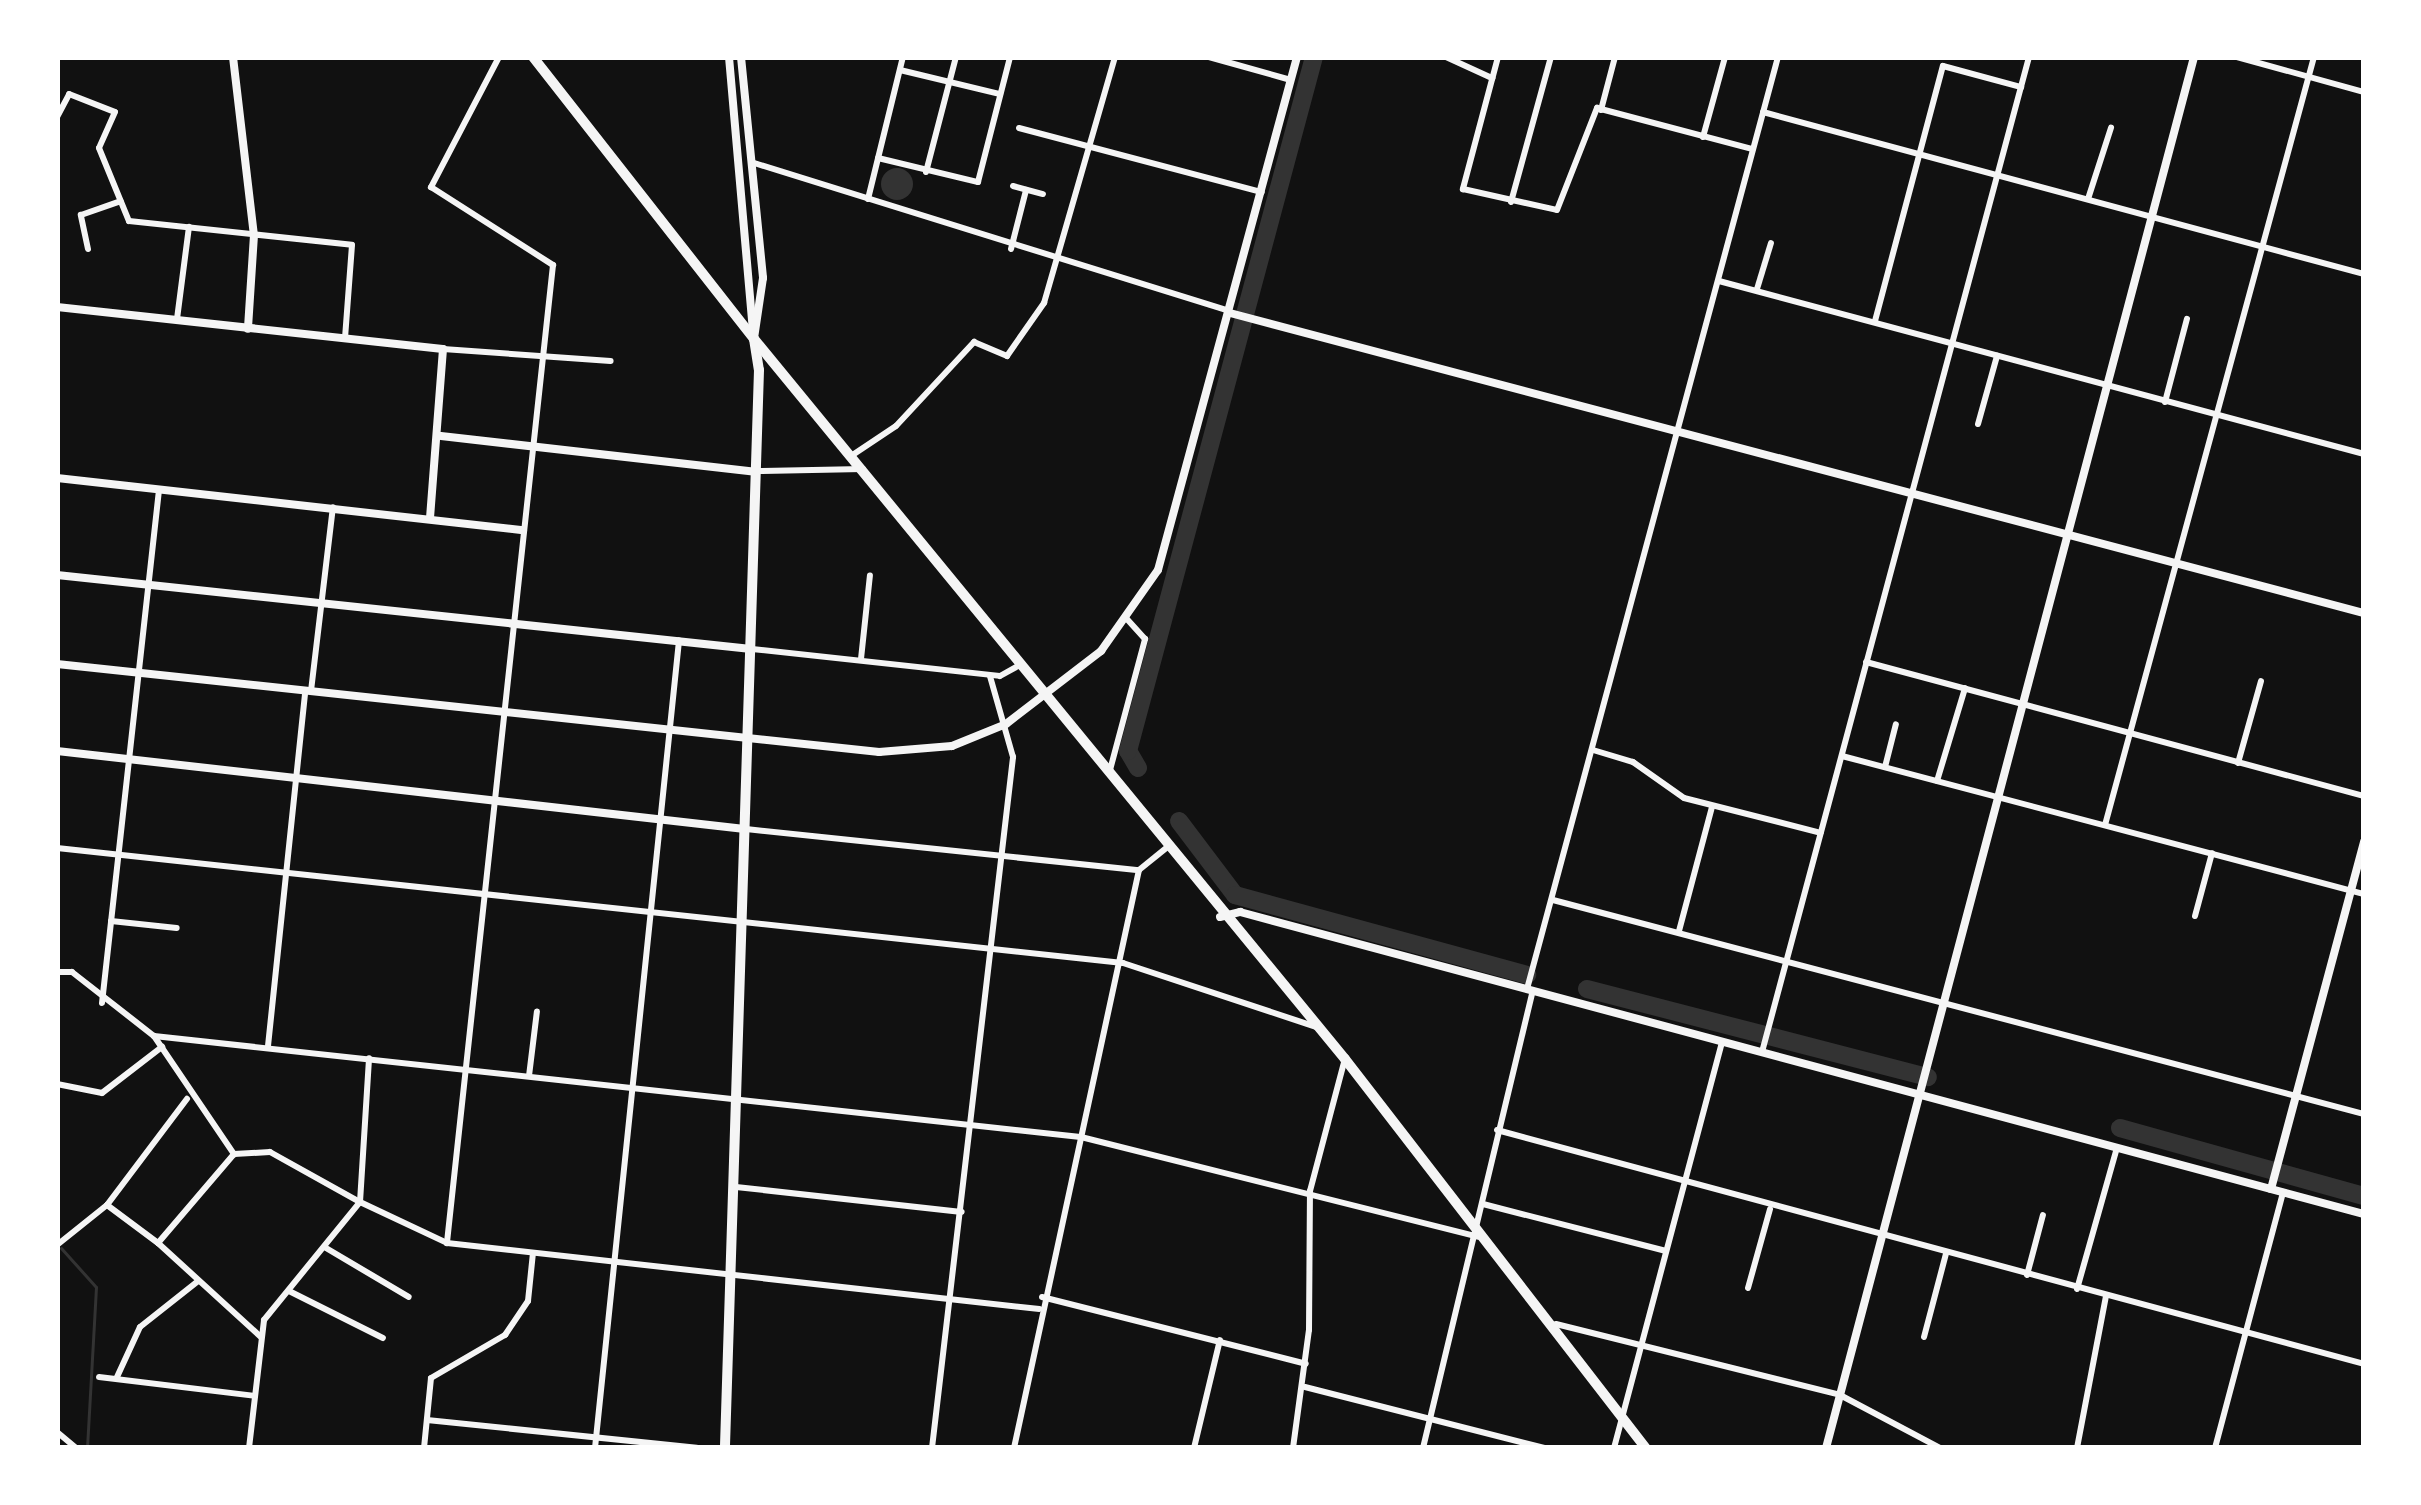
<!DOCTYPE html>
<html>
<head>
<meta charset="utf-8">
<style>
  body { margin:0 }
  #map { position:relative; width:2421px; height:1505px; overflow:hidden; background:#111; font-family:"Titillium Web",sans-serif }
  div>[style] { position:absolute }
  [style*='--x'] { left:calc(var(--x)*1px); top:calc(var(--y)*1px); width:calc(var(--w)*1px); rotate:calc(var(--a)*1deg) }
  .water>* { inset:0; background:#333 }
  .round { border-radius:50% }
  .stream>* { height:3px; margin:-1.5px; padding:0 1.5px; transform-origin:1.5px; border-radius:1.5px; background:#333 }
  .river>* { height:18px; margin:-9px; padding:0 9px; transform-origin:9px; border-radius:9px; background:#333 }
  .minor>* { height:6px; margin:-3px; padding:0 3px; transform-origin:3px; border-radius:3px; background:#f5f5f5 }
  .tertiary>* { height:8px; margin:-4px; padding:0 4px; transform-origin:4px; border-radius:4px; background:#f5f5f5 }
  .primary>* { height:10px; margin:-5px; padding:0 5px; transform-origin:5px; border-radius:5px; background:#f5f5f5 }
  .trunk>* { height:10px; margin:-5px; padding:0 5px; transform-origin:5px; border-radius:5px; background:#f5f5f5 }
  span { translate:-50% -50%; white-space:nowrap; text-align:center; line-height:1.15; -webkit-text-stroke:9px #fff; paint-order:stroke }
  .frame { position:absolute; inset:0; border:60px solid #fff; pointer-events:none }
</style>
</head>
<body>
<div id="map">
  <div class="water">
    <i class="round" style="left:881px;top:168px;width:32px;height:32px"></i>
  </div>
  <div class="stream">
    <i style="--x:61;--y:1248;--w:52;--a:48.1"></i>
    <i style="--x:96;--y:1287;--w:161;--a:93.2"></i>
  </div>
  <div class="river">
    <i style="--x:1138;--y:768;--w:20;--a:-120"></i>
    <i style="--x:1128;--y:751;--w:718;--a:-75"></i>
    <i style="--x:1179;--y:821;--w:93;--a:52.9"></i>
    <i style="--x:1235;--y:895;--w:303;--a:15.3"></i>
    <i style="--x:1587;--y:989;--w:352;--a:14.5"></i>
    <i style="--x:2120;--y:1128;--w:253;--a:15.6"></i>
  </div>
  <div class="minor">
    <i style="--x:499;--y:57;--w:147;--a:117.6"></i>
    <i style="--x:431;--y:187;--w:145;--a:32.6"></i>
    <i style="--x:553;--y:265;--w:984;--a:96.19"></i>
    <i style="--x:447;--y:1243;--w:596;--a:6.36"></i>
    <i style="--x:1209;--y:57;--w:85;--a:15.7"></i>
    <i style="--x:1446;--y:57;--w:51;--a:24.5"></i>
    <i style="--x:1498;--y:57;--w:137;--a:104.9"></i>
    <i style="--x:1463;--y:189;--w:96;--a:12.6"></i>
    <i style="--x:1557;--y:210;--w:110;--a:-68.6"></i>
    <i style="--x:1597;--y:108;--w:160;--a:14.8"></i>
    <i style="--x:2237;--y:57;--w:132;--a:15.4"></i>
    <i style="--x:900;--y:70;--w:103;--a:13.5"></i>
    <i style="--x:1601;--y:110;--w:55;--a:-75.2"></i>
    <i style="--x:1763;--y:112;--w:622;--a:15.09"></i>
    <i style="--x:57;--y:117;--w:26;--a:-62"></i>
    <i style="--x:69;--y:94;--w:49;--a:21.4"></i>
    <i style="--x:115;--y:112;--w:39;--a:114"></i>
    <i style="--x:99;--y:148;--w:79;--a:67.7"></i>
    <i style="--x:129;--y:221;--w:224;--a:6.1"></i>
    <i style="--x:352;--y:245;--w:94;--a:94.3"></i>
    <i style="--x:1019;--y:128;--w:251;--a:14.8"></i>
    <i style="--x:1703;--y:137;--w:83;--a:-74.6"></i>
    <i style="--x:878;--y:158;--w:103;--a:13.5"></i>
    <i style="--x:978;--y:182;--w:129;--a:-75.6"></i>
    <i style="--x:751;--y:162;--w:500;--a:17.3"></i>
    <i style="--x:926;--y:172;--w:119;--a:-75.4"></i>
    <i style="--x:1013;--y:186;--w:31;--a:15"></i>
    <i style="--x:868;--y:199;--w:146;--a:-76.2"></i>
    <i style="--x:2088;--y:199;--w:75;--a:-72.1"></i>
    <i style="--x:1511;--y:202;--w:150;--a:-74.6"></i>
    <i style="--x:88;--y:249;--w:35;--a:-102"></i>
    <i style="--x:81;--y:215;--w:42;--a:-19.3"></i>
    <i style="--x:1011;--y:249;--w:61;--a:-75.7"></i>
    <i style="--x:1719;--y:281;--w:668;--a:15.01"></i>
    <i style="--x:1757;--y:289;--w:48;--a:-73.1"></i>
    <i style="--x:177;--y:319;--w:93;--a:-82.6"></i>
    <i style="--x:1875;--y:321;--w:264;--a:-75.1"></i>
    <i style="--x:1943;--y:66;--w:81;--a:15.1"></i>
    <i style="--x:443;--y:349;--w:168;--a:4.1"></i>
    <i style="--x:2165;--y:402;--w:86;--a:-75.2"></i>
    <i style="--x:1978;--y:424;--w:71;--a:-74.4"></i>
    <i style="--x:854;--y:454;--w:50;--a:-33.7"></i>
    <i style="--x:896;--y:426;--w:115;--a:-47.1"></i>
    <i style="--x:974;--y:342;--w:36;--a:23"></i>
    <i style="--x:1007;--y:356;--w:65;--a:-55.1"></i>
    <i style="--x:1044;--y:303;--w:256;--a:-73.9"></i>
    <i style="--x:760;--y:471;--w:103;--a:-1.1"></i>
    <i style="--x:752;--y:649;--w:249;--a:6.2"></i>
    <i style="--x:1000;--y:676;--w:25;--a:-29"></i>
    <i style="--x:861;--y:659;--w:84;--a:-83.9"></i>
    <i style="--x:1866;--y:662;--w:516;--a:15.06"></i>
    <i style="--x:311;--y:691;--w:185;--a:-83.2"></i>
    <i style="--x:1593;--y:750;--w:42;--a:16.7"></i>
    <i style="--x:1633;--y:762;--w:62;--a:35.2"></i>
    <i style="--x:1684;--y:798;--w:141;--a:14.3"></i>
    <i style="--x:1842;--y:756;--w:540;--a:14.81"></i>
    <i style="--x:2238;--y:763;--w:85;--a:-74.3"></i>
    <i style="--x:1885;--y:767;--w:44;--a:-75.7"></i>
    <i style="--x:1110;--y:770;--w:136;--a:-75"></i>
    <i style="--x:1145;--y:639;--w:27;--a:-132"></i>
    <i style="--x:1937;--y:781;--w:97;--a:-73.2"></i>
    <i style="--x:2105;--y:825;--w:796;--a:-74.78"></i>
    <i style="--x:746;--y:829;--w:395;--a:6"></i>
    <i style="--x:57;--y:848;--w:1072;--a:6.16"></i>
    <i style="--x:1123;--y:963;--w:204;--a:18.3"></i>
    <i style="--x:1553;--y:900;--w:839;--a:14.78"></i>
    <i style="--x:2195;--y:916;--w:65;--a:-74.9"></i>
    <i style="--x:111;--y:921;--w:66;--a:6.1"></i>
    <i style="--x:1679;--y:931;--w:128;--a:-75.1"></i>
    <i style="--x:57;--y:972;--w:15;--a:0"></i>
    <i style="--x:72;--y:972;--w:104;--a:38"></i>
    <i style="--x:154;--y:1036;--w:143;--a:55.9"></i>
    <i style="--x:234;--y:1154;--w:36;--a:-3"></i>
    <i style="--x:270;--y:1152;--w:103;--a:29.1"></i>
    <i style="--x:360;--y:1202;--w:144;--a:-86.4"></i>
    <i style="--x:1527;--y:989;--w:965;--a:-74.93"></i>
    <i style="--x:102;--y:1003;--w:516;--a:-83.66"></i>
    <i style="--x:154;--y:1036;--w:932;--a:6.22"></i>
    <i style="--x:1081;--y:1137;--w:409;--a:14.1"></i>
    <i style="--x:268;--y:1046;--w:357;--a:-84"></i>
    <i style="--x:1762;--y:1052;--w:1030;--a:-74.98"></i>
    <i style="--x:529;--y:1076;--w:65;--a:-83"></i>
    <i style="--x:57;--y:1084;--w:46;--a:11.3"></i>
    <i style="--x:102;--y:1093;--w:76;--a:-37.5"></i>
    <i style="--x:1497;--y:1130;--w:898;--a:15.1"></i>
    <i style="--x:234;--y:1154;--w:117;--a:130.5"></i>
    <i style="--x:158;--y:1243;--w:139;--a:42.4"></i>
    <i style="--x:736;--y:1187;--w:227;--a:6.3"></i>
    <i style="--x:1483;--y:1204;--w:189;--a:14.4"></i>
    <i style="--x:107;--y:1205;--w:133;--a:-53"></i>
    <i style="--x:57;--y:1245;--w:64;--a:-38.7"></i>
    <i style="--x:107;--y:1205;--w:64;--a:36.7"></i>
    <i style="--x:326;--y:1248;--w:96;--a:30.6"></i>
    <i style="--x:2027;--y:1275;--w:62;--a:-75.1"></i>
    <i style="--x:1748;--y:1288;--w:82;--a:-74.4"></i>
    <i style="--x:2077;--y:1289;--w:147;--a:-74.2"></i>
    <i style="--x:289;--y:1291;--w:105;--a:26.6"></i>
    <i style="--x:1042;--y:1297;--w:272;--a:14.2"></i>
    <i style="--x:1556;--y:1324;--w:293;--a:14"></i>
    <i style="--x:1840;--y:1395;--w:113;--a:27.9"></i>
    <i style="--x:1924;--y:1337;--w:86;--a:-75.2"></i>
    <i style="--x:99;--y:1377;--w:157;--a:6.9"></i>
    <i style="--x:117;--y:1377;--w:55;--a:-65.3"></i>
    <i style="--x:140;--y:1327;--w:74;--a:-38.4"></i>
    <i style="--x:1305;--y:1387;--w:248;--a:14.3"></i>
    <i style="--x:427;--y:1420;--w:271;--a:5.9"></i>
    <i style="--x:57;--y:1432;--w:25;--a:40"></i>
    <i style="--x:249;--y:1448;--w:129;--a:-83.3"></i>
    <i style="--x:264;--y:1320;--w:152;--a:-50.9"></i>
    <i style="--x:360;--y:1202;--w:96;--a:25.2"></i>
    <i style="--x:424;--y:1448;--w:70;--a:-84.3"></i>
    <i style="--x:431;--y:1378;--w:86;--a:-30.2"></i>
    <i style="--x:505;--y:1335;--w:41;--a:-55.9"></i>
    <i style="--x:528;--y:1301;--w:48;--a:-84.1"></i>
    <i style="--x:595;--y:1448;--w:812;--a:-84.06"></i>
    <i style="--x:932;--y:1448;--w:696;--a:-83.31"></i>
    <i style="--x:1013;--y:757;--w:84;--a:-105.9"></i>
    <i style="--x:1014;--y:1448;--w:591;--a:-77.8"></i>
    <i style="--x:1139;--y:870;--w:36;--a:-39"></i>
    <i style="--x:1194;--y:1448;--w:111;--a:-76.5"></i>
    <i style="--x:1293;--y:1448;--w:119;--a:-82.3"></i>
    <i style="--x:1309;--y:1330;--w:139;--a:-89.6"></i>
    <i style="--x:1310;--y:1191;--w:133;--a:-75.2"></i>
    <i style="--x:1423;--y:1448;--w:470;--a:-76.5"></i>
    <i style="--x:1614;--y:1448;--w:421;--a:-75.1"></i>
    <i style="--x:2077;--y:1448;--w:155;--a:-79.2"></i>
    <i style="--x:2215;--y:1448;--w:265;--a:-75.1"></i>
  </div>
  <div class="tertiary">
    <i style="--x:233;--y:57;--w:179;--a:83.3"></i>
    <i style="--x:254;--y:235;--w:94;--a:93.7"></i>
    <i style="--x:729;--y:57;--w:276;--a:85"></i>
    <i style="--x:741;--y:57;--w:222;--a:84.3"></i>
    <i style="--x:763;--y:278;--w:61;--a:98.5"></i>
    <i style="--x:57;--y:307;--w:388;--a:6.2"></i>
    <i style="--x:443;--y:349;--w:170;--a:94.4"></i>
    <i style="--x:1230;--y:313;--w:1173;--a:14.82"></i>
    <i style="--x:441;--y:436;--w:316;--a:6.5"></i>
    <i style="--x:57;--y:478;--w:469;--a:6.4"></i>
    <i style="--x:57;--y:575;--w:698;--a:6.09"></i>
    <i style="--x:57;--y:664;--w:827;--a:6.11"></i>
    <i style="--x:879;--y:752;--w:73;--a:-4.7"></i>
    <i style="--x:952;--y:746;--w:58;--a:-22.2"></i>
    <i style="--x:1006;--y:724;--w:120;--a:-37.5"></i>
    <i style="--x:1101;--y:651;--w:99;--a:-54.9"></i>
    <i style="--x:1158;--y:570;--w:531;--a:-74.84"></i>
    <i style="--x:57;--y:751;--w:692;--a:6.47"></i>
    <i style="--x:1220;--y:917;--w:21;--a:-14"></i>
    <i style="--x:1240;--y:912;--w:1164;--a:15.04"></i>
    <i style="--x:2271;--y:1189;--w:360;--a:-75"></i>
    <i style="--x:1826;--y:1448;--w:1439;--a:-75.18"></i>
  </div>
  <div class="primary">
    <i style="--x:754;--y:339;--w:931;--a:50.62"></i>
    <i style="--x:1345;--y:1059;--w:492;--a:52.3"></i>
  </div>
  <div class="trunk">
    <i style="--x:533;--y:57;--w:358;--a:51.9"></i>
    <i style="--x:754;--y:339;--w:31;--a:81"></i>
    <i style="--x:759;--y:370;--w:1079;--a:91.81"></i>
  </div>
  <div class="frame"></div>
</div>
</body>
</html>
